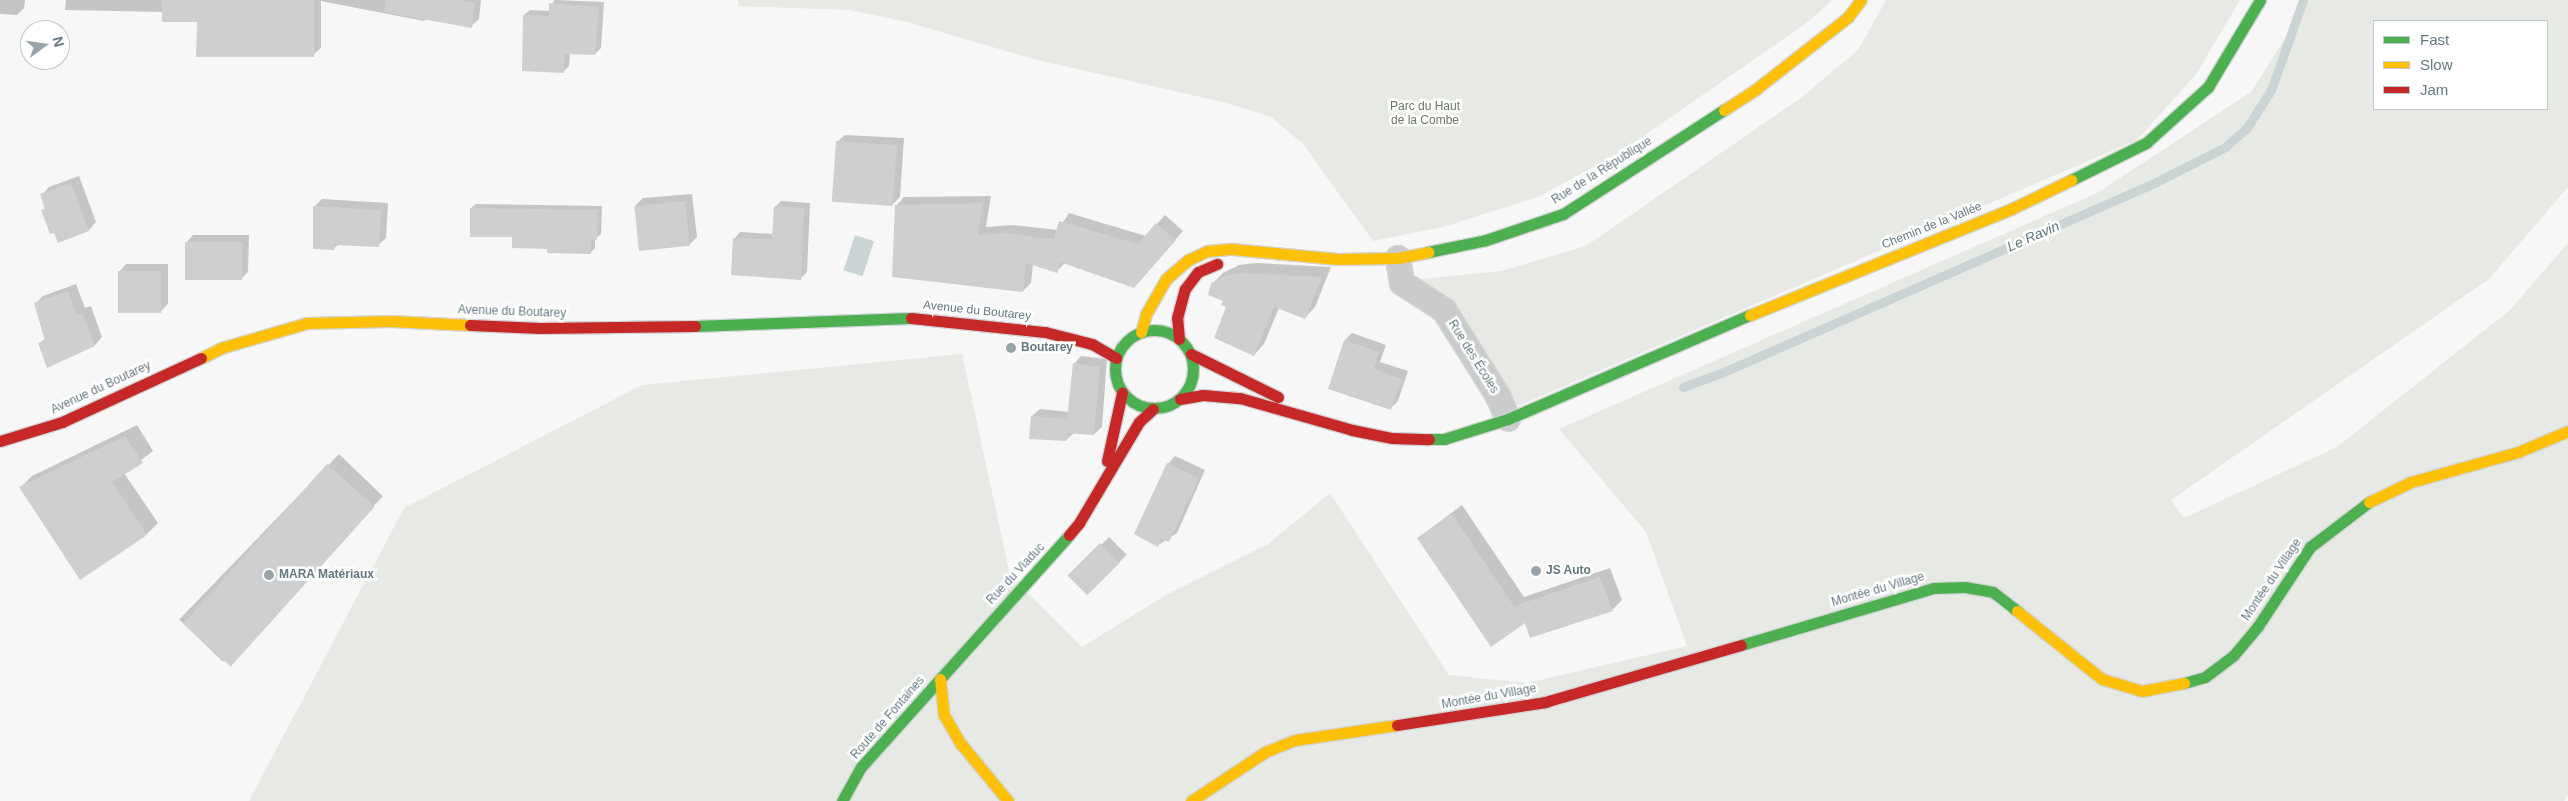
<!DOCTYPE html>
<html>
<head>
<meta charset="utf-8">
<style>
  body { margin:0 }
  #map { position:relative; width:2568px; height:801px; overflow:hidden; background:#f7f7f7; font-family:Arial,sans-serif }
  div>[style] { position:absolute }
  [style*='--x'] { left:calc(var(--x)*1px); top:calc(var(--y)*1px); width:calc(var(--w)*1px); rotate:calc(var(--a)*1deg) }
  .green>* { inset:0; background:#e6e9e4 }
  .water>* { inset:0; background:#cad4d5; transform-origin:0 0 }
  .shadow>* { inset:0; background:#0003; transform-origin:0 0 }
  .stream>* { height:9px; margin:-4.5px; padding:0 4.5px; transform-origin:4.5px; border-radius:4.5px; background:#cad4d5 }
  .building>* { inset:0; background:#cdcfd0; transform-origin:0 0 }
  .roads { filter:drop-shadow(1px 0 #d3d4d5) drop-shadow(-1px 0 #d3d4d5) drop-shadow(0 1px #d3d4d5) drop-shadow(0 -1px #d3d4d5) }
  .street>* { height:24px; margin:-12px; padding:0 12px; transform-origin:12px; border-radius:12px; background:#cacccc }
  .fast>* { height:11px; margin:-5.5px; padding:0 5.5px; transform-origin:5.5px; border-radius:5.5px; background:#4caf50 }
  .fast>.ring { margin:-5.5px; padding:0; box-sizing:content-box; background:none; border:11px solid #4caf50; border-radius:50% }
  .slow>* { height:11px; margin:-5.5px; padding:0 5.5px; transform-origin:5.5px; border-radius:5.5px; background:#ffc107 }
  .jam>* { height:11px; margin:-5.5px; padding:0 5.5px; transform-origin:5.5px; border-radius:5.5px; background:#c62828 }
  .dots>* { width:14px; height:14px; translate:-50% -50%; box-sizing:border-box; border:2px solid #fff; border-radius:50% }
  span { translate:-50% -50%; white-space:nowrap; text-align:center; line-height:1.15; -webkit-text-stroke:5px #fff; paint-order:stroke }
  .park-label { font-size:12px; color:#697863 }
  .street-label { font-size:12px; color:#647880 }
  .poi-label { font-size:12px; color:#647880; font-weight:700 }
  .left { translate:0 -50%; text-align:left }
  .water-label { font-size:14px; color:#5e777a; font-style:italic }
  .legend { position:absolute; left:2373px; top:20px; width:175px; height:90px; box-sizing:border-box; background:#fff; border:1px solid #c1c9cc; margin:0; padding:6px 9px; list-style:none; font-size:15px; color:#647880 }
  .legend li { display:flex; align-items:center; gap:10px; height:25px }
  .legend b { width:25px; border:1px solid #c1c9cc }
  .north { position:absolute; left:20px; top:20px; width:50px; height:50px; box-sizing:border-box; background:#fff; border:1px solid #c1c9cc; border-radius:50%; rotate:76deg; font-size:14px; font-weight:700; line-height:20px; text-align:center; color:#647880 }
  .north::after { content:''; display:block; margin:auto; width:18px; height:22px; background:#97a4aa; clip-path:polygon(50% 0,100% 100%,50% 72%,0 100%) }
</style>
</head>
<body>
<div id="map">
  <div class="green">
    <i style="clip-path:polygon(738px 0,1832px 0,1808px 22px,1616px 155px,1538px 197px,1443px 227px,1373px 241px,1303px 144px,1271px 117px,1227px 103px,1033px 59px,907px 22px,849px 10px,738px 6px)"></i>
    <i style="clip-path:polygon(1886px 0,2240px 0,2197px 73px,2137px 140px,1518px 406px,1449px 303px,1412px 280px,1501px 271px,1586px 246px,1802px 97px,1858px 50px)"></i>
    <i style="clip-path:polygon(evenodd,2309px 0,2568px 0,2568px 187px,2489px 279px,2171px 500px,2184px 518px,2337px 447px,2510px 310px,2568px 243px,2568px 795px,2564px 801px,249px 801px,404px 508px,642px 385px,962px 354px,1010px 575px,1082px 647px,1166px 595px,1268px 544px,1330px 493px,1449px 675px,1527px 683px,1687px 646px,1646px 532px,1559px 429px,2097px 193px,2251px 92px,2309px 0,2374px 21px,2547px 21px,2547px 109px,2374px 109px,2374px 21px)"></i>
  </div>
  <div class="water">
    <i style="left:855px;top:235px;width:20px;height:37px;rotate:18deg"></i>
  </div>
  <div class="shadow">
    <i style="clip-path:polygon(0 0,25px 0,24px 8px,17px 15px,0 14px)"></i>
    <i style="clip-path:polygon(66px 0,481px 0,479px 19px,471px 26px,427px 18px,424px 21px,321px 1px,321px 48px,313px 55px,163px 12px,65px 10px)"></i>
    <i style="clip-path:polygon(554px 0,604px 2px,601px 48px,595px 54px,570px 53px,569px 66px,563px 72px,524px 15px,530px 10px,550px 11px)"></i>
    <i style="clip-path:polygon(845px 135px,904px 138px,900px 197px,892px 205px,837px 142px)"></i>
    <i style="clip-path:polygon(79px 176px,96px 222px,89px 230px,43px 211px,46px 207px,42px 195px,49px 187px)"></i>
    <i style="clip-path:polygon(692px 194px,697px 237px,689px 245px,635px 206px,643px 198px)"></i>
    <i style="clip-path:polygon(991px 196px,986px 227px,1013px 225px,1058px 230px,1069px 213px,1146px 236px,1165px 215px,1183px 231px,1142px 278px,1065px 263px,1057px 271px,1033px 264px,1031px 283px,1023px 291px,896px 206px,904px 197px)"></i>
    <i style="clip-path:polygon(322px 199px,388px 203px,386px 238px,378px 245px,339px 244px,333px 249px,314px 207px)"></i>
    <i style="clip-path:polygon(781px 201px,810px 203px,807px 272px,801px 278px,735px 238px,740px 232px,774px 234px,775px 207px)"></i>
    <i style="clip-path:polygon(476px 204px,602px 206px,601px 234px,595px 239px,595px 248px,590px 253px,548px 248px,513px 236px,471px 208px)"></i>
    <i style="clip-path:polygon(193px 235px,249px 235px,248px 272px,241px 279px,186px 243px)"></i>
    <i style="clip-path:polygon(1256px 263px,1331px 267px,1315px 307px,1305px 318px,1279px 308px,1264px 344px,1254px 355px,1225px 300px,1212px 284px,1223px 273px,1239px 265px)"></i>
    <i style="clip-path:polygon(126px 264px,168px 264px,168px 304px,160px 312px,119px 272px)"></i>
    <i style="clip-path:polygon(76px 284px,85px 308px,91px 306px,102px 337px,95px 345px,39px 344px,46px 338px,35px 304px,43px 296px)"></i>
    <i style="clip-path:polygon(1352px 333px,1386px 345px,1380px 362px,1408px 371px,1398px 401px,1390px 409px,1345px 340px)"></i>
    <i style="clip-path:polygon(1081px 356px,1107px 359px,1102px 427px,1094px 434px,1074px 433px,1066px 440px,1032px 416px,1040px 409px,1069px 412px,1074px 364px)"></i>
    <i style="clip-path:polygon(137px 425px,153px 451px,124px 473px,158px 523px,147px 534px,80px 578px,21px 487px,32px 476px)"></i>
    <i style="left:339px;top:454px;width:61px;height:230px;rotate:44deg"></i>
    <i style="clip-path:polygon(1175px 456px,1205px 470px,1177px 533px,1158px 545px,1168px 464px)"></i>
    <i style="clip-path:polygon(1462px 505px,1524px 597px,1610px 568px,1622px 600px,1612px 610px,1526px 621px,1418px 538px)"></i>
    <i style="left:1109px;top:537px;width:25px;height:55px;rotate:45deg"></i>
  </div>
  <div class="stream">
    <i style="--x:1683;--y:387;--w:46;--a:-20.4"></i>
    <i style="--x:1726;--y:371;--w:470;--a:-23.7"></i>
    <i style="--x:2156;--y:182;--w:77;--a:-26.9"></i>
    <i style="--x:2225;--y:147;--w:28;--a:-41"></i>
    <i style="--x:2246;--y:129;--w:46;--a:-57.3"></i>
    <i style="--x:2271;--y:90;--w:96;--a:-70.4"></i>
  </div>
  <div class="building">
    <i style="clip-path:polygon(162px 0,314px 0,314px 57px,196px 57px,197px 22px,162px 22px)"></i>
    <i style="clip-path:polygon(386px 0,459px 0,475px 3px,472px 28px,384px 12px)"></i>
    <i style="clip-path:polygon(549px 3px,599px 7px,595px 55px,565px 54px,564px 73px,522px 71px,523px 15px,549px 16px)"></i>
    <i style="left:836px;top:141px;width:61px;height:61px;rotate:4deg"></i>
    <i style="clip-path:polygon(71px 183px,89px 231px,58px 243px,54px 233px,50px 234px,41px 210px,45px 209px,40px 194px)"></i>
    <i style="left:685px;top:201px;width:45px;height:51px;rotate:84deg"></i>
    <i style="clip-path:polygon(983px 203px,978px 235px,1004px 233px,1054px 239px,1059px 221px,1138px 244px,1156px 223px,1176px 240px,1134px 288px,1060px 262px,1057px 273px,1026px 263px,1023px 292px,892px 277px,895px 205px)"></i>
    <i style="clip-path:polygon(313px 206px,381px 210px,379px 247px,335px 245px,334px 250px,313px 249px)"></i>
    <i style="clip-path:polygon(774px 206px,804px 208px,801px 280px,731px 275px,733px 238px,772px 239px)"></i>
    <i style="clip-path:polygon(470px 208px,598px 210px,597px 240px,591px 240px,591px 254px,547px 253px,547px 249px,512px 248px,512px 237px,470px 237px)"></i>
    <i style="left:185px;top:242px;width:57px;height:38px"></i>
    <i style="left:118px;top:271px;width:43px;height:42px"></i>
    <i style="clip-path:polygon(1245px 273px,1322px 277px,1305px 319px,1274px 307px,1254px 356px,1214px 338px,1226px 307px,1221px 305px,1223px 301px,1208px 295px,1211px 283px,1227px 275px)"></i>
    <i style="clip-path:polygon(68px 291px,77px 315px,83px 313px,95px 346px,47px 368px,38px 343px,45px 341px,34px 303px)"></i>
    <i style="clip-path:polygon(1344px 340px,1379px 352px,1374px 369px,1402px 379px,1391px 410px,1328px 389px)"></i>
    <i style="clip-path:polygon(1073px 363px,1100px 367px,1094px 435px,1067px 433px,1066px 441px,1029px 439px,1031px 416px,1067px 419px)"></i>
    <i style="clip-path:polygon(125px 436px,143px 463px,112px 482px,147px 535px,80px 580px,19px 487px)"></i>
    <i style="clip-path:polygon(1167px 463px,1199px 478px,1169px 542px,1161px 539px,1158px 547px,1134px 534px)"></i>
    <i style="left:327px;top:464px;width:64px;height:215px;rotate:42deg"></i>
    <i style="clip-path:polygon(1452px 514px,1514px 606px,1600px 577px,1613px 611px,1530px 638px,1525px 623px,1491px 647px,1417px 538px)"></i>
    <i style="left:1100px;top:543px;width:28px;height:46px;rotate:45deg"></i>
  </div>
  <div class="roads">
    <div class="street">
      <i style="--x:1398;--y:258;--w:25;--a:81"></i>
      <i style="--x:1402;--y:283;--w:50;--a:32.7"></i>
      <i style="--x:1444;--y:310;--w:99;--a:57.8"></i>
      <i style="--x:1497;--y:394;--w:27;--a:66"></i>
    </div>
    <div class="fast">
      <i style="--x:2071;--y:180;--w:84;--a:-26.3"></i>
      <i style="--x:2146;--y:143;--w:84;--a:-42.1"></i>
      <i style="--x:2208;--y:87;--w:101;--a:-59.1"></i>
      <i style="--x:1428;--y:252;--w:59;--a:-11.7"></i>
      <i style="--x:1486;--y:240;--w:81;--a:-18.7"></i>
      <i style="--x:1563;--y:214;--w:192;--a:-32.9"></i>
      <i style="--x:695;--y:326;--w:216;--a:-2.1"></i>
      <i class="ring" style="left:1115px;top:330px;width:67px;height:67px"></i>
      <i style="--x:1429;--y:439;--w:15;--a:0"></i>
      <i style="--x:1444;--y:439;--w:67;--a:-17.4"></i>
      <i style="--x:1508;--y:419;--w:263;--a:-23.3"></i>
      <i style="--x:1741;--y:645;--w:201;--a:-16.5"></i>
      <i style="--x:1934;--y:588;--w:31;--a:-2"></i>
      <i style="--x:1965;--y:587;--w:28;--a:10"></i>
      <i style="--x:1993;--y:592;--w:31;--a:38"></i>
      <i style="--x:2184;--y:683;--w:22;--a:-16"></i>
      <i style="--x:2205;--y:677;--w:35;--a:-37"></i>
      <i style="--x:2233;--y:656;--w:39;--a:-50"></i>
      <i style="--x:2258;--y:626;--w:95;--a:-56.6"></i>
      <i style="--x:2310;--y:547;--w:74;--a:-37.3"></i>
      <i style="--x:842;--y:801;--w:39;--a:-61"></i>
      <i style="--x:861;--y:767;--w:312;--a:-48.1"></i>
    </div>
    <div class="slow">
      <i style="--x:1724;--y:110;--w:38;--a:-33"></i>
      <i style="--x:1756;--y:89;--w:117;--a:-38"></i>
      <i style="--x:1848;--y:17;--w:21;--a:-53"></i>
      <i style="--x:1750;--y:315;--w:282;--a:-22.1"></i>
      <i style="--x:2011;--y:209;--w:67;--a:-25.8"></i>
      <i style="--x:1141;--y:332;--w:19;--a:-74"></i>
      <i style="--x:1146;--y:314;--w:40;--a:-60.3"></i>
      <i style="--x:1166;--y:279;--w:29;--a:-41"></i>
      <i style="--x:1188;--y:260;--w:21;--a:-25"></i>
      <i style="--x:1207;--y:251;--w:25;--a:-5"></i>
      <i style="--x:1232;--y:249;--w:106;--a:5.4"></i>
      <i style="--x:1338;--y:259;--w:60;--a:-1"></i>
      <i style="--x:1398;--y:258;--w:31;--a:-11"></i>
      <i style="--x:201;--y:358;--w:25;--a:-26"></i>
      <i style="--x:224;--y:347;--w:86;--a:-16.1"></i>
      <i style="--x:307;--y:323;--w:83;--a:-1.4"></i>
      <i style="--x:390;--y:321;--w:80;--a:2.9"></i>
      <i style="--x:2369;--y:502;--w:47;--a:-25.5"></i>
      <i style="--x:2411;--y:482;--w:111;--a:-15.7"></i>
      <i style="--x:2518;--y:452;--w:54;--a:-22.8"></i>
      <i style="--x:2017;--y:611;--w:109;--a:38.7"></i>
      <i style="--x:2102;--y:679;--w:42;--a:16.7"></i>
      <i style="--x:2142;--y:691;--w:43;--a:-10.8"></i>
      <i style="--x:940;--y:679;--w:36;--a:84"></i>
      <i style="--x:944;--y:715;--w:34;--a:60"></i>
      <i style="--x:961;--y:744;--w:74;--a:50.5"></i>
      <i style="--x:1191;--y:801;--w:89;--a:-33.5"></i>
      <i style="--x:1265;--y:752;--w:32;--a:-22"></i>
      <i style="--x:1295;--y:740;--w:103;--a:-8.4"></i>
    </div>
    <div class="jam">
      <i style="--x:911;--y:318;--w:135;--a:6"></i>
      <i style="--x:1045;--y:332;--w:49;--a:14.3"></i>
      <i style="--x:1092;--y:344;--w:28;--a:30"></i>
      <i style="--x:470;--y:325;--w:70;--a:2.5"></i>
      <i style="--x:540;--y:328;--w:155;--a:-0.7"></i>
      <i style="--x:1179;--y:339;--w:21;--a:-95"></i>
      <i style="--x:1177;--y:318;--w:30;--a:-75"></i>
      <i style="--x:1185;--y:289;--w:21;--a:-53"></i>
      <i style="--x:1198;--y:272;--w:21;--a:-23"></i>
      <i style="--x:1191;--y:354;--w:97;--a:26.3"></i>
      <i style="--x:1180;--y:399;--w:23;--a:-10"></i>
      <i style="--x:1203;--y:395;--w:37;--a:5"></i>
      <i style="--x:1240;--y:398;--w:116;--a:15.9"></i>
      <i style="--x:1352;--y:430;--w:41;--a:11.3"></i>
      <i style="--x:1392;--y:438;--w:37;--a:2"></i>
      <i style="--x:0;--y:441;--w:65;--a:-17"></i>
      <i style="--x:62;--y:422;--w:153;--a:-24.7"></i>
      <i style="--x:1107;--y:461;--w:70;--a:-77.6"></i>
      <i style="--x:1069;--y:535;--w:16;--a:-50"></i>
      <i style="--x:1079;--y:523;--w:117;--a:-59.3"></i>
      <i style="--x:1139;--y:422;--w:19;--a:-43"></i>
      <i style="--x:1397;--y:725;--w:150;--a:-8.8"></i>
      <i style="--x:1545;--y:702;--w:204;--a:-16.2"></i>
    </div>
  </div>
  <div class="dots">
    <i style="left:1011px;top:348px;background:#97a4aa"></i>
    <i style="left:1536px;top:571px;background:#97a4aa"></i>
    <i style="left:269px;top:575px;background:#97a4aa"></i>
  </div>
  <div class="park-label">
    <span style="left:1425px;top:114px">Parc du Haut<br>de la Combe</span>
  </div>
  <div class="street-label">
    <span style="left:1602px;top:171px;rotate:-32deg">Rue de la République</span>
    <span style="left:1932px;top:226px;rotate:-22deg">Chemin de la Vallée</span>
    <span style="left:977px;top:311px;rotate:6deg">Avenue du Boutarey</span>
    <span style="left:512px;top:312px;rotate:2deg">Avenue du Boutarey</span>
    <span style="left:1473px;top:357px;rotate:58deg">Rue des Écoles</span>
    <span style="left:101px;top:388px;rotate:-25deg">Avenue du Boutarey</span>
    <span style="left:1016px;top:574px;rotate:-47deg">Rue du Viaduc</span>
    <span style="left:2272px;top:580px;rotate:-56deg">Montée du Village</span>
    <span style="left:1878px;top:590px;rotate:-16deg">Montée du Village</span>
    <span style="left:1489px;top:697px;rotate:-10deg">Montée du Village</span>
    <span style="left:888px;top:718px;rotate:-49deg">Route de Fontaines</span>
  </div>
  <div class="poi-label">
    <span class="left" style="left:1021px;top:348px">Boutarey</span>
    <span class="left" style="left:1546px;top:571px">JS Auto</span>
    <span class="left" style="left:279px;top:575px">MARA Matériaux</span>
  </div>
  <div class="water-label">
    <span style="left:2033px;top:236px;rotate:-24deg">Le Ravin</span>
  </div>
  <ul class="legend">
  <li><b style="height:6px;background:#4caf50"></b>Fast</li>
  <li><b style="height:6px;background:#ffc107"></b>Slow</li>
  <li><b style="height:6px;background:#c62828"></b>Jam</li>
  </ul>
  <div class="north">N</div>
</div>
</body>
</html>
